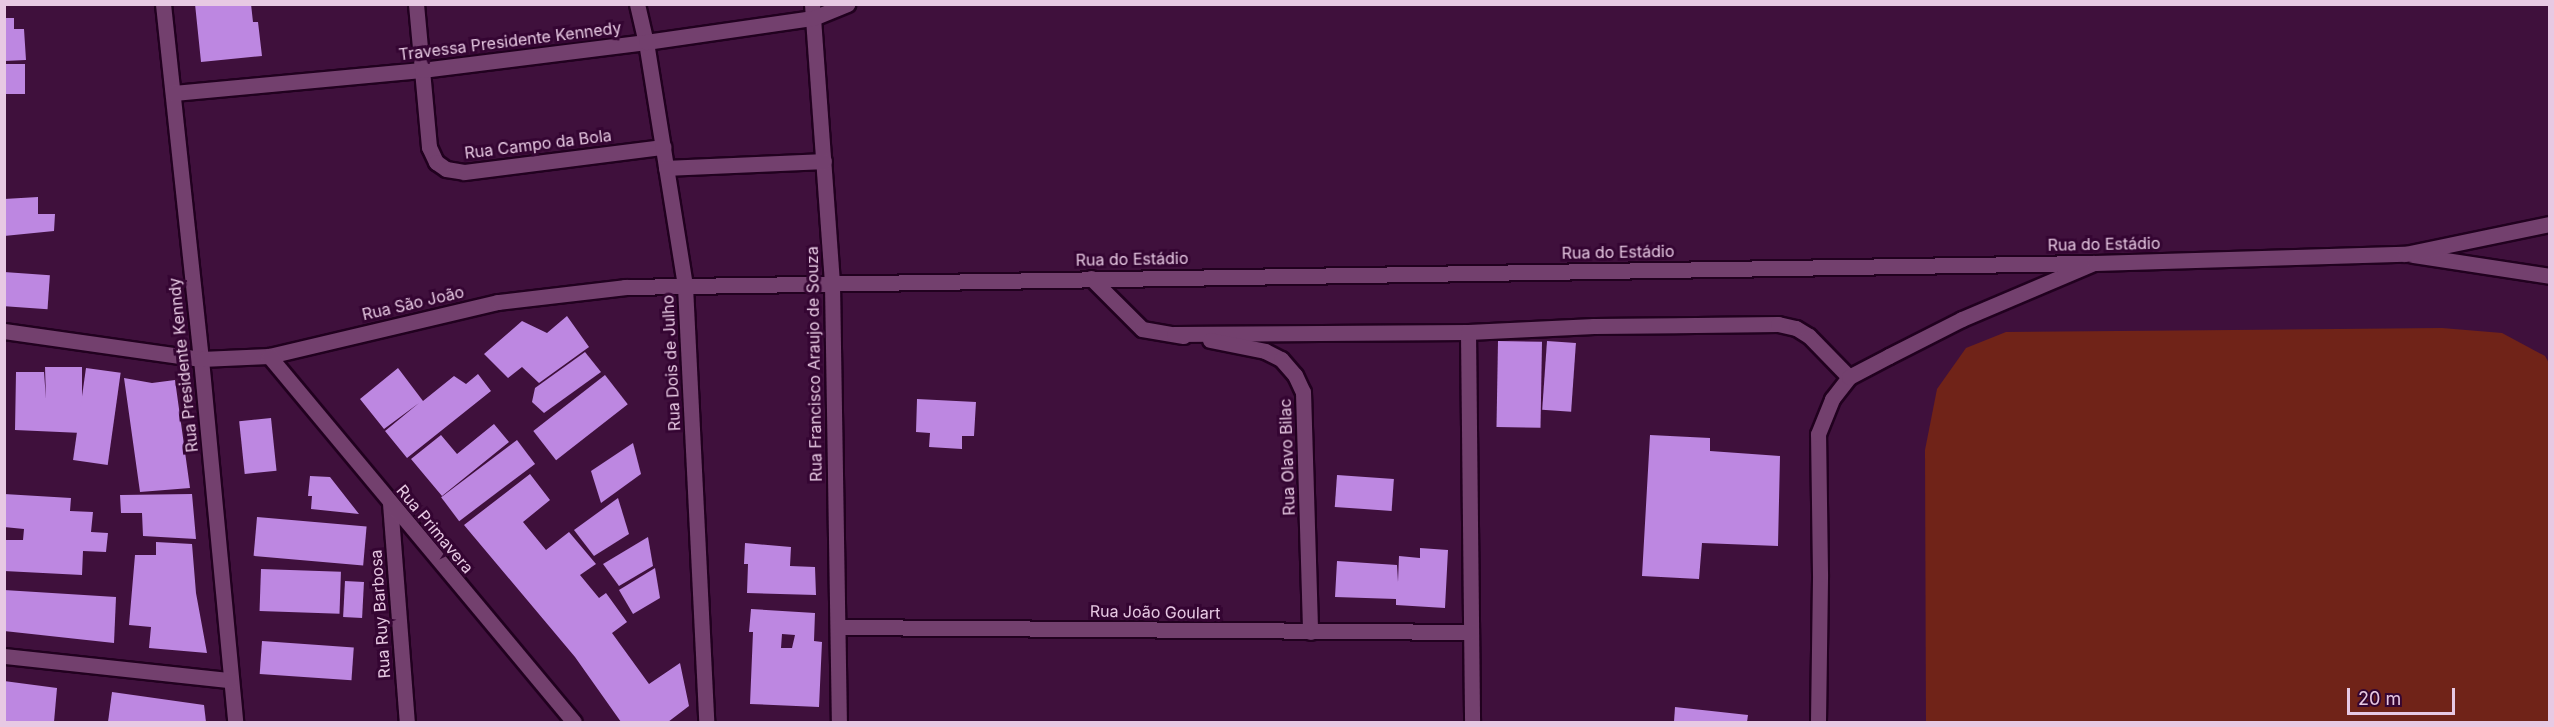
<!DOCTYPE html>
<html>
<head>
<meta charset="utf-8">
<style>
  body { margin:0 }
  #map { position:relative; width:2554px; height:727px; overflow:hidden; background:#3f103c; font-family:Inter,sans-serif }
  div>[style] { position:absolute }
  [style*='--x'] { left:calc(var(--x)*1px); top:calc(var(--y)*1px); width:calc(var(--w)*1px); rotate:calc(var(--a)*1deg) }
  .green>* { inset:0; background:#702318 }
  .building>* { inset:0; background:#bd87e1; transform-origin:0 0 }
  .roads { filter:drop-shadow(2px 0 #21011f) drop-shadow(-2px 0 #21011f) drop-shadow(0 2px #21011f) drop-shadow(0 -2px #21011f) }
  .street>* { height:15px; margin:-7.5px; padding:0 7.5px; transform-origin:7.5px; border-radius:7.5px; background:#73406e }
  .secondary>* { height:15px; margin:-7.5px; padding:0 7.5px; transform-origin:7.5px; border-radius:7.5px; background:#73406e }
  span { translate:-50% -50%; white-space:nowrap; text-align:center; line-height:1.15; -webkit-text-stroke:6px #340532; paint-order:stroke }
  .street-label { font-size:16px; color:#e7c9e3 }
  .frame { position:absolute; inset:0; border:6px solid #e7c9e3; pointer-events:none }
  .scale { position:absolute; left:2347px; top:688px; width:108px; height:27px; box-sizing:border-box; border:3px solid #e7c9e3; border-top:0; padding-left:8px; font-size:18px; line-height:21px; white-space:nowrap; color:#e7c9e3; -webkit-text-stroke:4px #340532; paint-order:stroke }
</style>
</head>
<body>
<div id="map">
  <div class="green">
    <i style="clip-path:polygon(2442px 328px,2502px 333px,2545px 356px,2549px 363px,2549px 722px,1926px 722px,1925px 450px,1937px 389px,1966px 348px,2006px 332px)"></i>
  </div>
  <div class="building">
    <i style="clip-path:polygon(195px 4px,251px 4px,253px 22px,258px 22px,262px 56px,201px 62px)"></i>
    <i style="clip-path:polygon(4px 18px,14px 18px,14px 29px,24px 29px,26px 60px,4px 61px)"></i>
    <i style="left:4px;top:64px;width:21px;height:30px"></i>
    <i style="clip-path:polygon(38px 197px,38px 214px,55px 214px,54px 231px,4px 236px,4px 199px)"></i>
    <i style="left:4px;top:272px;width:46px;height:34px;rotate:4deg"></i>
    <i style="clip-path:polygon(567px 316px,589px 347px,539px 383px,522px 367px,508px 378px,484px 354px,522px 321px,547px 333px)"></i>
    <i style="left:1498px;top:341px;width:44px;height:86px;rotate:1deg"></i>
    <i style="left:1547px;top:341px;width:29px;height:69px;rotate:4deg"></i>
    <i style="clip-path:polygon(585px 352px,601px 372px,544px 413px,532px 402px,535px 388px)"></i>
    <i style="clip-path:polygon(45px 367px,82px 367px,82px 433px,15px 430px,16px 372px,44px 372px,46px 399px)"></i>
    <i style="left:86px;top:368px;width:35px;height:93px;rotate:8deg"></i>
    <i style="clip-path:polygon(398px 368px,423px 401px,454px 376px,466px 384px,478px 374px,491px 391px,407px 458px,385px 431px,419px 403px,384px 429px,360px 399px)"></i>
    <i style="left:605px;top:375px;width:37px;height:91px;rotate:52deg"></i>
    <i style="clip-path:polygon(124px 378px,152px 383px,175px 380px,190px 488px,140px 492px)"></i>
    <i style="clip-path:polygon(917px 399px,976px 402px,974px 436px,962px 436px,962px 449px,929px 447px,930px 433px,916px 432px)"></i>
    <i style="left:271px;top:418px;width:53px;height:32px;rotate:84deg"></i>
    <i style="clip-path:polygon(494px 424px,509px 442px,442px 496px,411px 459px,441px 435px,457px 454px)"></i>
    <i style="clip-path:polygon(1650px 435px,1710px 438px,1710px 451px,1780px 456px,1778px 546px,1702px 543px,1699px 579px,1642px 576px)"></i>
    <i style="left:517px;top:440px;width:30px;height:95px;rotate:53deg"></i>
    <i style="clip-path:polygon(633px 443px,641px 474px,601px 503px,591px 471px)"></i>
    <i style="clip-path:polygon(530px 474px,550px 500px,523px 522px,546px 550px,569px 532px,596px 564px,580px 575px,599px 598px,606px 593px,627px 622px,612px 633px,649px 684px,680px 663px,689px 706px,668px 722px,621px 722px,575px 657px,464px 525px)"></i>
    <i style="left:1337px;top:475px;width:57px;height:32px;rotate:4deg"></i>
    <i style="clip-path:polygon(310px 476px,330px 477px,359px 514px,311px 509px,312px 496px,308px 496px)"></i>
    <i style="clip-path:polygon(4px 494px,71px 498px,70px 511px,93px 512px,91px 532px,108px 533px,106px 552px,83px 551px,82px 575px,4px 571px,4px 540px,23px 540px,24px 529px,4px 527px)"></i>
    <i style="clip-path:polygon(192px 494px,196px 539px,143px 536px,142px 513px,121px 513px,120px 495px)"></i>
    <i style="clip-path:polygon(618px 498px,629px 534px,594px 556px,574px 530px)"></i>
    <i style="left:257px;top:517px;width:110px;height:39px;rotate:5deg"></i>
    <i style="clip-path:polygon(648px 537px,653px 566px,619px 586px,603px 564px)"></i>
    <i style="clip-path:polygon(156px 542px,192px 544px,196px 593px,207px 653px,149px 648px,151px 627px,129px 625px,135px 555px,156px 555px)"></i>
    <i style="clip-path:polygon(745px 543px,791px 547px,790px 566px,815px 567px,816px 595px,747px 593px,748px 564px,744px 564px)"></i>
    <i style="clip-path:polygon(1420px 548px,1448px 550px,1445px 608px,1396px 605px,1396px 599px,1335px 597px,1337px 561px,1397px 565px,1398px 582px,1399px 556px,1420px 558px)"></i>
    <i style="clip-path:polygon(655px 568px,660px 598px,633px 614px,619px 590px)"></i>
    <i style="left:261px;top:569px;width:80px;height:42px;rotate:2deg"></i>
    <i style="left:345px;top:581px;width:19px;height:36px;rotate:3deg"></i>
    <i style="clip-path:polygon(4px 590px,116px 597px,114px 643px,4px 631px)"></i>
    <i style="clip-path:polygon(evenodd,751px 609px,815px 613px,814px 641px,822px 642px,819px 707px,750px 704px,753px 632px,749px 632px,751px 609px,782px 634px,795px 635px,792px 648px,781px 648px,782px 634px)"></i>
    <i style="left:262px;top:641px;width:92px;height:33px;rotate:4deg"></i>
    <i style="clip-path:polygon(4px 681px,57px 688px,54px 722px,4px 722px)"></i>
    <i style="clip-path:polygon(112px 692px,204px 705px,206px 722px,108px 722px)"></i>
    <i style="clip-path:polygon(1675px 707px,1748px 715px,1747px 722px,1674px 722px)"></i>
  </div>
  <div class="roads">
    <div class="street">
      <i style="--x:163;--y:4;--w:357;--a:83.9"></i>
      <i style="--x:201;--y:359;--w:365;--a:84.6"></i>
      <i style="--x:416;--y:4;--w:144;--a:84.8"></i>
      <i style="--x:429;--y:147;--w:17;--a:65"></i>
      <i style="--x:436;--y:162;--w:12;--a:35"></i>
      <i style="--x:446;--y:169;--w:18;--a:9"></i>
      <i style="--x:464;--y:172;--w:201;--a:-7.2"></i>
      <i style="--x:637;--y:4;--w:39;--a:77"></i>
      <i style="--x:646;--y:42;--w:247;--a:80.9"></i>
      <i style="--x:685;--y:286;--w:437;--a:87.2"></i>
      <i style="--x:812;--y:4;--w:280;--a:85.9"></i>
      <i style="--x:832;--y:283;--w:439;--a:89.1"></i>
      <i style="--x:173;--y:93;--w:250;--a:-5.3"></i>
      <i style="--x:422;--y:70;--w:226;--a:-7.1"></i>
      <i style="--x:646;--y:42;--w:169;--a:-8.2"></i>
      <i style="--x:813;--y:18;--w:37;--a:-22"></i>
      <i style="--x:666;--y:168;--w:158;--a:-2.5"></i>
      <i style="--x:1091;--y:278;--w:72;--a:45"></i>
      <i style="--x:1142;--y:329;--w:42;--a:9.7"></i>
      <i style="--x:1468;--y:332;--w:390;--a:89.4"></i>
      <i style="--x:1174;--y:334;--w:294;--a:-0.4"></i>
      <i style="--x:1468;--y:332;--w:126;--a:-2.7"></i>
      <i style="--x:1594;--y:326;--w:184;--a:-0.6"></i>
      <i style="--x:1778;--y:324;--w:18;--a:13"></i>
      <i style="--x:1796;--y:328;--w:15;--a:32"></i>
      <i style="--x:1809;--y:336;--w:57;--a:45.7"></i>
      <i style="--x:1210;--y:340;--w:56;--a:11.3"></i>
      <i style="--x:1265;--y:351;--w:18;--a:27"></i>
      <i style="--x:1281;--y:359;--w:21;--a:49"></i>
      <i style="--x:1295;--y:375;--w:19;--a:65"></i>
      <i style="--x:1303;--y:392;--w:240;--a:88.3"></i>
      <i style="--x:390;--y:503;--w:220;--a:85.6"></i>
      <i style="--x:838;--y:627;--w:633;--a:0.45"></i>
      <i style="--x:4;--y:656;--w:227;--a:6.1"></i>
      <i style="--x:1818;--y:722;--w:148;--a:-89.2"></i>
      <i style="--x:1820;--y:574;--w:140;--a:-90.8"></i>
      <i style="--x:1818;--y:434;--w:38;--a:-68"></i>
      <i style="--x:1832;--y:399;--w:28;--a:-52"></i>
      <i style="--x:1849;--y:377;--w:45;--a:-27.7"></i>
      <i style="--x:1889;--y:356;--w:82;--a:-26.9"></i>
      <i style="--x:1962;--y:319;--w:143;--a:-23"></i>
    </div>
    <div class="secondary">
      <i style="--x:2413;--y:255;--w:139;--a:8.7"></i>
      <i style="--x:4;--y:331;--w:199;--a:8.1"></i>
      <i style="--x:201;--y:359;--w:68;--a:-2.5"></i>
      <i style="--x:269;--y:356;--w:235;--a:-13.3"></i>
      <i style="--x:498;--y:302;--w:128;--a:-6.7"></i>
      <i style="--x:625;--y:287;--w:1469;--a:-0.94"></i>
      <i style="--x:2094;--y:263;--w:311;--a:-1.7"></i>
      <i style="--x:2405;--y:254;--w:148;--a:-11.7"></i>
      <i style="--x:269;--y:356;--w:476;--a:50.2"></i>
    </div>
  </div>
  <div class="street-label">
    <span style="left:510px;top:41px;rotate:-7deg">Travessa Presidente Kennedy</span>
    <span style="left:538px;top:144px;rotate:-7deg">Rua Campo da Bola</span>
    <span style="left:2104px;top:244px;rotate:-1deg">Rua do Estádio</span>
    <span style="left:1618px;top:252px;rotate:-1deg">Rua do Estádio</span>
    <span style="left:1132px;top:259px;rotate:-1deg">Rua do Estádio</span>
    <span style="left:413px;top:303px;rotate:-13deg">Rua São João</span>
    <span style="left:671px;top:363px;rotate:-93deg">Rua Dois de Julho</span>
    <span style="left:814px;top:364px;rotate:-91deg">Rua Francisco Araujo de Souza</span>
    <span style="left:183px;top:365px;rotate:-96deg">Rua Presidente Kenndy</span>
    <span style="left:1287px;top:457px;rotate:-92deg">Rua Olavo Bilac</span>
    <span style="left:435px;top:529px;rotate:50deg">Rua Primavera</span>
    <span style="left:1155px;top:612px;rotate:1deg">Rua João Goulart</span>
    <span style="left:380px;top:614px;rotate:-94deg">Rua Ruy Barbosa</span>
  </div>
  <div class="frame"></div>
  <div class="scale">20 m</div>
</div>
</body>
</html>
